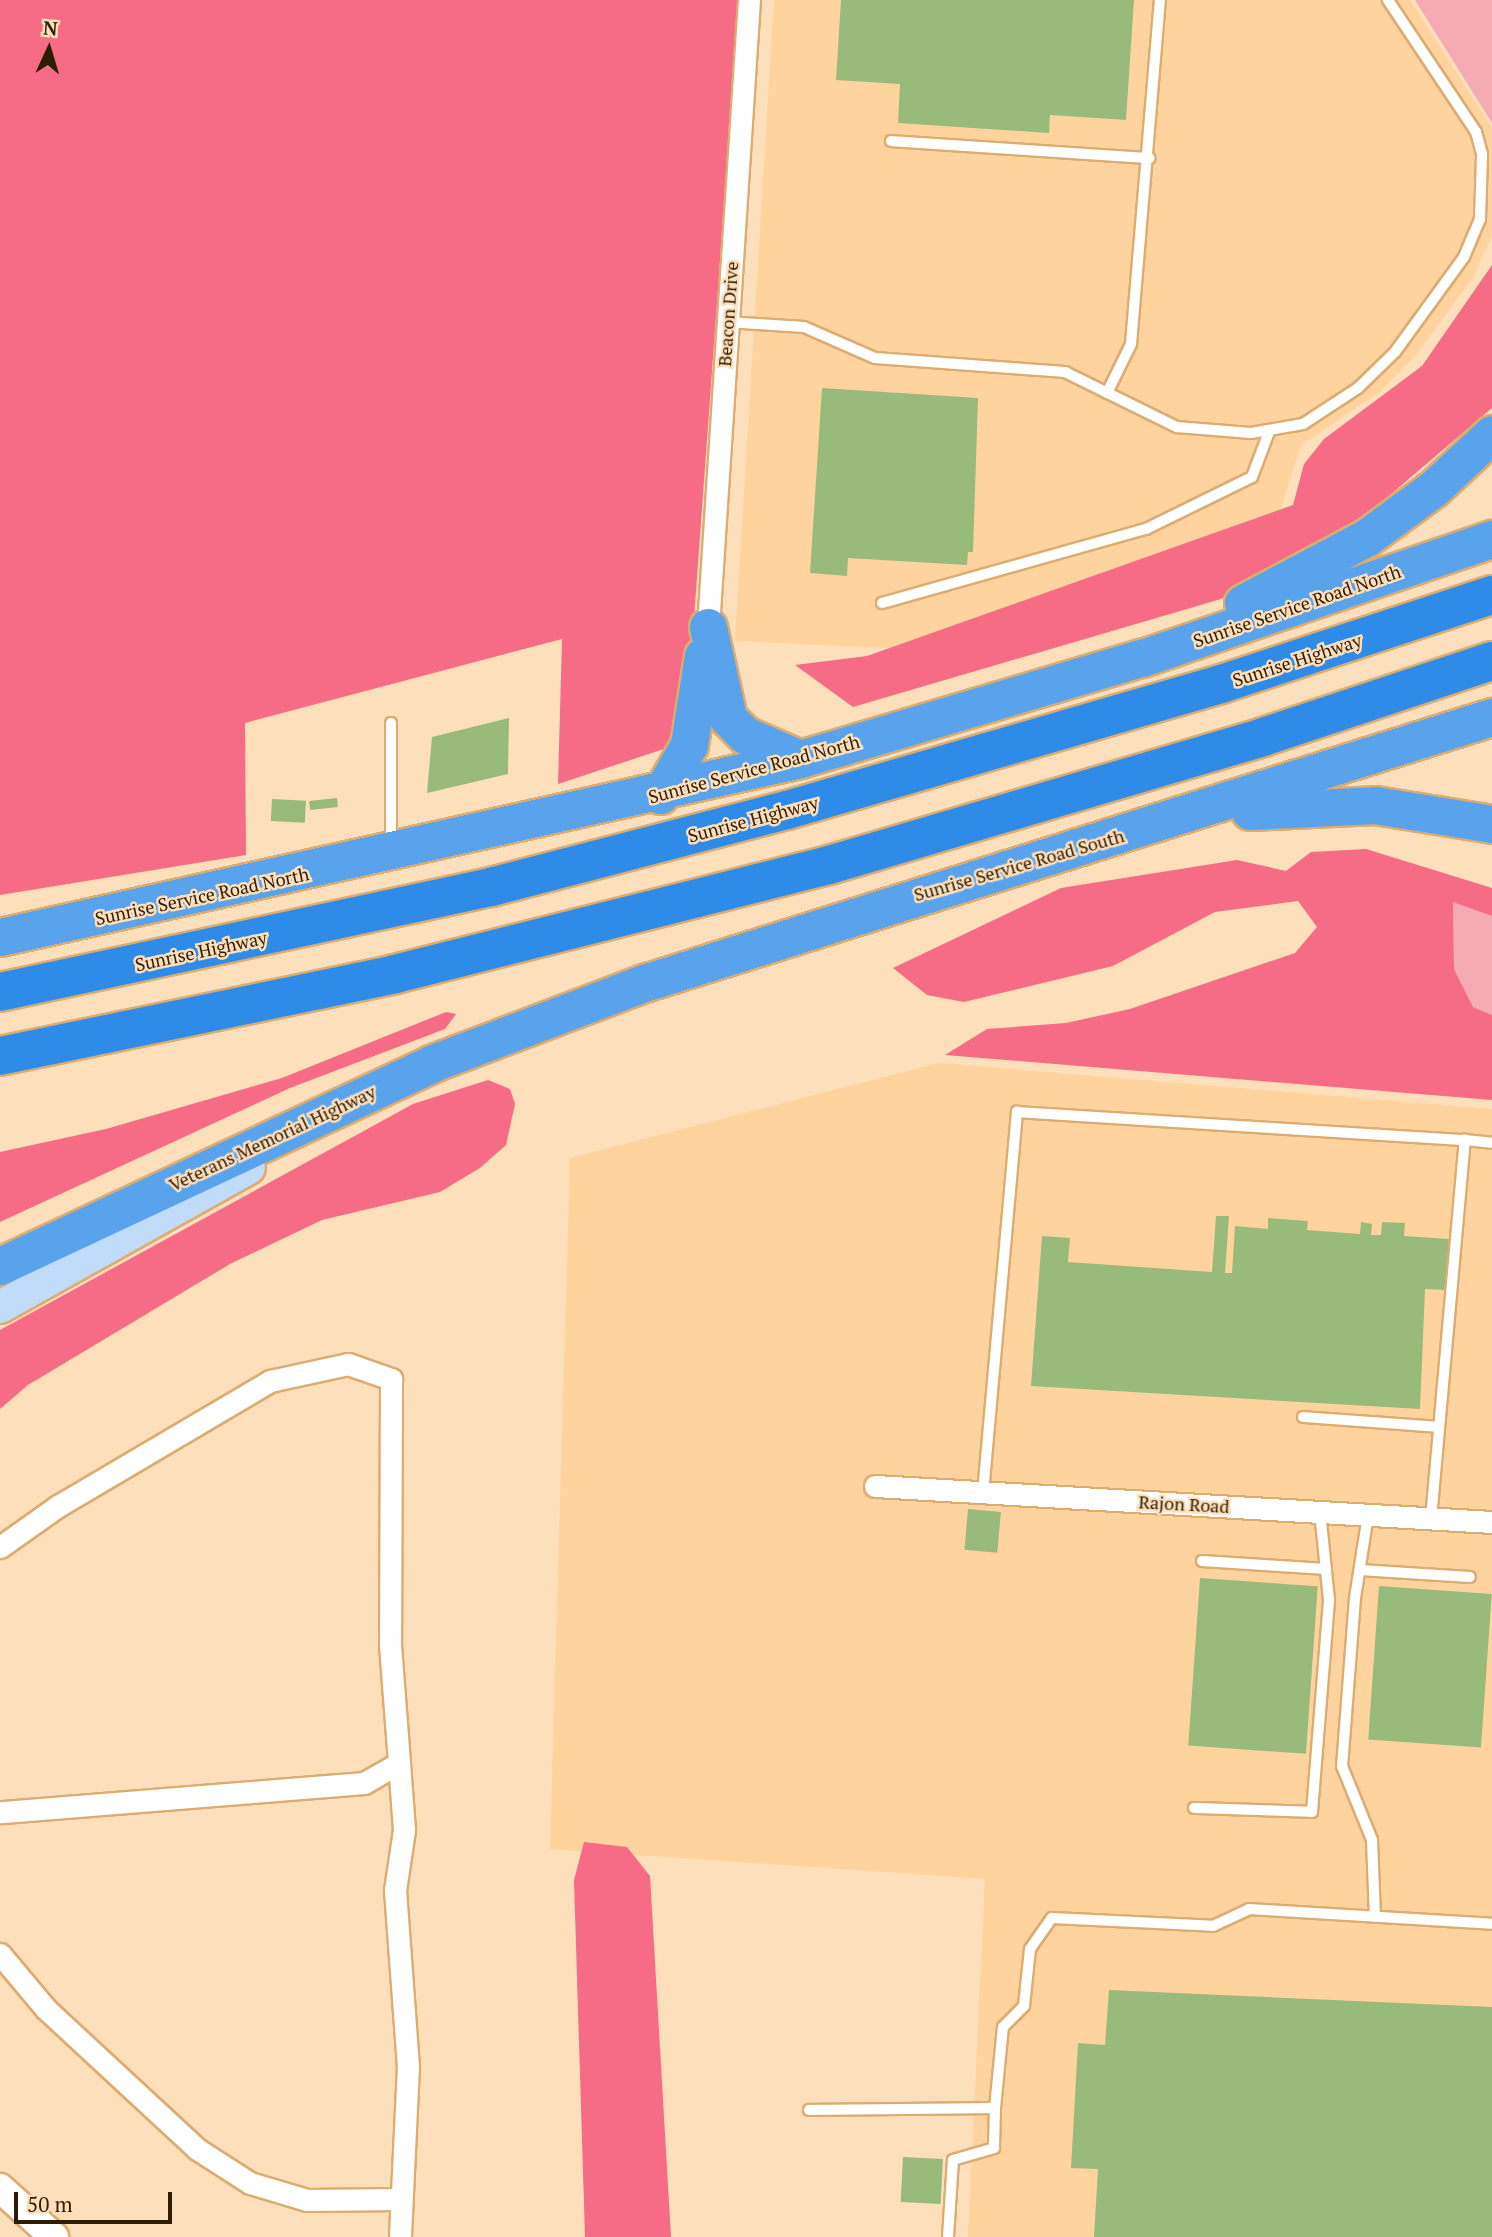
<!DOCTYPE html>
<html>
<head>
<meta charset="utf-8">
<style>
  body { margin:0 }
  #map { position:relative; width:1492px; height:2237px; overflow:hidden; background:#fddfbc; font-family:"PT Serif",serif }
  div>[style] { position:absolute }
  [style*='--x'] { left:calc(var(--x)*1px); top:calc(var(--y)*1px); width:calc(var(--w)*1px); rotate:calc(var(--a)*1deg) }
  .built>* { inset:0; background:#ffd39e }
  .green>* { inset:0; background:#f4abb3 }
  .forest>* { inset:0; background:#f56c84 }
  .building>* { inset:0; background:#98ba7b; transform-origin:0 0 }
  .roads { filter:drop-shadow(2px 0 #dcac71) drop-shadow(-2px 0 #dcac71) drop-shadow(0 2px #dcac71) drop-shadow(0 -2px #dcac71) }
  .service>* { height:10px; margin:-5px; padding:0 5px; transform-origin:5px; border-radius:5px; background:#fff }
  .minor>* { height:21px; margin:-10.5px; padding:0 10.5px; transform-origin:10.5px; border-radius:10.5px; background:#fff }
  .tertiary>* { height:28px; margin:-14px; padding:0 14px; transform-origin:14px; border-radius:14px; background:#fff }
  .secondary>* { height:32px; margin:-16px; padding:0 16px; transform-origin:16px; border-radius:16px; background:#c0dcf8 }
  .trunk>* { height:37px; margin:-18.5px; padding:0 18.5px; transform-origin:18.5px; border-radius:18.5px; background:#58a3ec }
  .motorway>* { height:38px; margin:-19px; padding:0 19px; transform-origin:19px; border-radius:19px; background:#2e8ce8 }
  span { translate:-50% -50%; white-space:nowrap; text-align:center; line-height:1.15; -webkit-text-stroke:5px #fddfbc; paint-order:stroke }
  .street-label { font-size:18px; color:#2e1c03 }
  .north { position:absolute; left:14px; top:14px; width:70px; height:70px; -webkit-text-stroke:5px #fddfbc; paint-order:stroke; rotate:4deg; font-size:19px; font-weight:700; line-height:28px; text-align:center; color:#2e1c03 }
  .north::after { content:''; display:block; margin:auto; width:24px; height:32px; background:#2e1c03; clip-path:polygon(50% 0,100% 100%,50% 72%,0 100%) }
  .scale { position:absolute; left:14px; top:2192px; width:158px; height:32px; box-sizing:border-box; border:4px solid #2e1c03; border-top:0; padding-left:9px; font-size:21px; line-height:24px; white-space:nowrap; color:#2e1c03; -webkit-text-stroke:5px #fddfbc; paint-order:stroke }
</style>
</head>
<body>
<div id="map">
  <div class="built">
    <i style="clip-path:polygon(774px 0,1410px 0,1492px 128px,1492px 236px,1473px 277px,1417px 354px,1379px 393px,1301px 445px,1280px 511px,1073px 595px,886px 648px,735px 641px)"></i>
    <i style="clip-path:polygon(939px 1063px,1492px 1109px,1492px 2237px,968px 2237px,985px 1879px,550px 1849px,570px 1158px)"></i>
  </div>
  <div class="green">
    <i style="clip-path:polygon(1415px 0,1492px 0,1492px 123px)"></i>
    <i style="clip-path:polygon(1453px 901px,1492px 916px,1492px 1015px,1473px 1007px,1454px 969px)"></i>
  </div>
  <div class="forest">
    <i style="clip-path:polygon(0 0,739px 0,685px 742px,558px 784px,562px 639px,245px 723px,246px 855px,0 895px)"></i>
    <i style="clip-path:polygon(1492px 265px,1492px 408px,1349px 530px,1221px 599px,853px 707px,795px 665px,867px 656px,1293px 505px,1304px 464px,1324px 439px,1422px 366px)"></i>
    <i style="clip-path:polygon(1366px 849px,1492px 888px,1492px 916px,1453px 902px,1454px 969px,1473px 1007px,1492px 1015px,1492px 1100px,945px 1055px,987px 1029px,1066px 1023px,1130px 1009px,1295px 953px,1317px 927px,1298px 901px,1215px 912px,1113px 966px,964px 1002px,927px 995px,893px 968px,1061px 888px,1237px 860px,1286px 871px,1311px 852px)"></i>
    <i style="clip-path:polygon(446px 1012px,456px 1014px,445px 1029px,290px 1088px,0 1222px,0 1152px,106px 1129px,282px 1078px)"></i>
    <i style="clip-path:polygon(488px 1080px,510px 1089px,515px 1104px,506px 1145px,480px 1168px,440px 1192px,322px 1220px,230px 1264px,28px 1385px,0 1409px,0 1330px,413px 1104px)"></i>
    <i style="clip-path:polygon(584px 1842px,627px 1847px,650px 1876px,671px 2237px,585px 2237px,574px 1880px)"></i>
  </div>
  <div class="building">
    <i style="clip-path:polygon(841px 0,1134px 0,1126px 120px,1050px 115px,1049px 133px,898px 123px,900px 84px,836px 80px)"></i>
    <i style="clip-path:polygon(822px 388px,978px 398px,973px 552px,968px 552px,967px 565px,848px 558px,847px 576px,810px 573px)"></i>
    <i style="clip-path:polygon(509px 718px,508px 774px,427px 793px,432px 737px)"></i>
    <i style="left:337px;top:798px;width:9px;height:28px;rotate:84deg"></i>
    <i style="left:272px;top:799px;width:34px;height:22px;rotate:3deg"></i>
    <i style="clip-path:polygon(1216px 1216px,1229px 1216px,1225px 1273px,1232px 1273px,1235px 1226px,1268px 1229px,1268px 1218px,1308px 1221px,1307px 1230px,1360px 1234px,1361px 1222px,1372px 1224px,1371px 1235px,1381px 1235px,1382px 1222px,1405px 1223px,1404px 1236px,1449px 1239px,1445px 1290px,1425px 1289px,1420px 1409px,1031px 1386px,1042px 1236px,1070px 1238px,1068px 1262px,1212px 1272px)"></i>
    <i style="left:968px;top:1509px;width:33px;height:41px;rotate:5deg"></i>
    <i style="left:1200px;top:1578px;width:118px;height:168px;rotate:4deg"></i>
    <i style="left:1379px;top:1586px;width:113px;height:154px;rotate:4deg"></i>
    <i style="clip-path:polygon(1109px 1990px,1492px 2007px,1492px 2237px,1094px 2237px,1098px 2169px,1071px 2168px,1078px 2043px,1105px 2045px)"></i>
    <i style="left:903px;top:2157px;width:40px;height:45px;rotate:3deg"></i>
  </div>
  <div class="roads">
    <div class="service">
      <i style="--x:891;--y:141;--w:259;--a:3.8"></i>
      <i style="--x:727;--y:322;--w:77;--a:3.7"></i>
      <i style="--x:804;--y:327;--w:77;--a:23.6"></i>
      <i style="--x:875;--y:358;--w:191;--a:4.2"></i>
      <i style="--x:1065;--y:372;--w:125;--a:26.2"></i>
      <i style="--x:1177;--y:427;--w:74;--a:4.6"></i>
      <i style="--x:1251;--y:433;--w:53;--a:-9.8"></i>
      <i style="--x:1303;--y:424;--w:66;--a:-33.2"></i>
      <i style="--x:1358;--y:388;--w:52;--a:-44.2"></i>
      <i style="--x:1395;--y:352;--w:117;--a:-54"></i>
      <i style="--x:1464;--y:257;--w:41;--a:-67.2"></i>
      <i style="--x:1480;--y:219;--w:65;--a:-88.2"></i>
      <i style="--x:1482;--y:154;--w:23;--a:-105"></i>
      <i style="--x:1476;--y:132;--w:159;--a:-123.7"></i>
      <i style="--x:1107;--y:393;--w:55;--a:-63.9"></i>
      <i style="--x:1131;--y:344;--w:345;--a:-85.2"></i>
      <i style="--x:882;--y:603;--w:274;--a:-15.7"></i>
      <i style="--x:1146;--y:529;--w:118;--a:-26.1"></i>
      <i style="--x:1252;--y:477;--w:48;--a:-69.3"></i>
      <i style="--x:391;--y:723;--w:122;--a:90"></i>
      <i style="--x:1303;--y:1417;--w:136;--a:4.2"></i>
      <i style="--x:983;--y:1493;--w:383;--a:-84.9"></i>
      <i style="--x:1017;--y:1112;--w:449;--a:3.6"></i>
      <i style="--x:1368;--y:1515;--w:84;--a:98.9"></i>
      <i style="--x:1355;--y:1598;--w:169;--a:94.4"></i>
      <i style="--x:1342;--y:1766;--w:80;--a:67.9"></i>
      <i style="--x:1372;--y:1840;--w:77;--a:87.8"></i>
      <i style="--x:1431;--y:1519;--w:381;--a:-84.9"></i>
      <i style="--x:1465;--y:1140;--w:27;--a:6"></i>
      <i style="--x:1202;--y:1561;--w:124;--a:3.7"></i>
      <i style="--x:1360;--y:1570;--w:110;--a:3.6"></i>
      <i style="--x:1194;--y:1808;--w:118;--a:1.9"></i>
      <i style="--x:1312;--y:1812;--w:213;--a:-85.4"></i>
      <i style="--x:1329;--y:1600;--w:88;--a:-95.8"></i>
      <i style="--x:809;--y:2110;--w:186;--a:-0.6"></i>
      <i style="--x:995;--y:2108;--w:81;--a:-84.4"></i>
      <i style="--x:1003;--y:2027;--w:30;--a:-45"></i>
      <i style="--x:1024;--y:2006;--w:57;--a:-84"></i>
      <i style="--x:1030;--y:1949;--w:38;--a:-55"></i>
      <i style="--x:1052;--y:1918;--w:161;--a:2.8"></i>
      <i style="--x:1213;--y:1926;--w:40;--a:-25"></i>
      <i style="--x:1249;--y:1909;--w:243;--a:3.5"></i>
      <i style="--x:948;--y:2237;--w:77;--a:-86.3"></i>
      <i style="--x:953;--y:2160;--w:43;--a:-16.3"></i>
      <i style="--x:994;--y:2148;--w:40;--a:-88.6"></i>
    </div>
    <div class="minor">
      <i style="--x:708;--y:627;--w:628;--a:-86.26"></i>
      <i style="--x:875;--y:1486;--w:618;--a:3.34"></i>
      <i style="--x:0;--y:1547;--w:71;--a:-35.3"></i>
      <i style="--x:58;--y:1506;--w:246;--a:-30.5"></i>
      <i style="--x:270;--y:1381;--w:80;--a:-12.3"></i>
      <i style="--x:348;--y:1364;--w:46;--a:19.2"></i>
      <i style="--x:391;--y:1379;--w:266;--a:90.2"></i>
      <i style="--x:390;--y:1645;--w:118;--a:85.6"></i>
      <i style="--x:399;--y:1763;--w:40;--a:150.3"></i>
      <i style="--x:364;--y:1783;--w:365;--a:175.4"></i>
      <i style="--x:399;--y:1763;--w:67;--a:85.7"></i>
      <i style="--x:404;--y:1830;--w:61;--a:98.5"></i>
      <i style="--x:395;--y:1890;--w:176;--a:85.8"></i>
      <i style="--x:408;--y:2066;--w:171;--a:92.7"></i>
      <i style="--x:0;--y:1954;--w:72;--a:50.1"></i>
      <i style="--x:46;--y:2009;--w:206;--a:42.8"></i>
      <i style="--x:197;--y:2149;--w:63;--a:32.7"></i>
      <i style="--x:250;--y:2183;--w:59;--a:16.6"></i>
      <i style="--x:307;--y:2200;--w:93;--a:-0.6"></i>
    </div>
    <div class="tertiary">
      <i style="--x:0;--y:2188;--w:73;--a:42.2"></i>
    </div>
    <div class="secondary">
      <i style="--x:0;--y:1307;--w:285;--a:-29.2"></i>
    </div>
    <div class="trunk">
      <i style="--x:1243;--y:603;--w:139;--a:-27.9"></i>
      <i style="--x:1366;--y:538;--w:84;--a:-36.3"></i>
      <i style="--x:1434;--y:488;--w:79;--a:-43"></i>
      <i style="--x:708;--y:627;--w:93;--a:77.6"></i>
      <i style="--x:728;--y:718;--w:24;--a:45"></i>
      <i style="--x:745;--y:735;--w:60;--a:23.6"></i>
      <i style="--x:660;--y:795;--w:58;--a:-59.9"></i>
      <i style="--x:689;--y:745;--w:90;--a:-81.1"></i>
      <i style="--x:1250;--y:811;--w:125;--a:-2.7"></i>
      <i style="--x:1375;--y:805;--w:119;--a:9.2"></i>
      <i style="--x:0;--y:937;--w:820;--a:-12.54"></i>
      <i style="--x:800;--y:759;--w:357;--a:-16.5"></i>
      <i style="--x:1142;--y:658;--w:370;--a:-18.8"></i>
      <i style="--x:0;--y:1266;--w:478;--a:-25.1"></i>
      <i style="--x:433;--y:1063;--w:226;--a:-20.8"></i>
      <i style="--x:644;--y:983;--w:889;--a:-17.42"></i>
    </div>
    <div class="motorway">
      <i style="--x:0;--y:992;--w:502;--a:-12.07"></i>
      <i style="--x:491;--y:887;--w:306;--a:-14.6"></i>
      <i style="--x:787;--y:810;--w:452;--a:-16.2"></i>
      <i style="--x:1221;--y:684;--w:285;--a:-18.2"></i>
      <i style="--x:0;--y:1056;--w:403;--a:-11.7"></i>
      <i style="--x:395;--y:974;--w:447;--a:-14.1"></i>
      <i style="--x:829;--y:865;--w:452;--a:-16.4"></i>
      <i style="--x:1263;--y:737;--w:241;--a:-18.4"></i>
    </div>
  </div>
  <div class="street-label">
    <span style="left:728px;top:314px;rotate:-86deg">Beacon Drive</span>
    <span style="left:1297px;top:606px;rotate:-19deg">Sunrise Service Road North</span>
    <span style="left:1297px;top:660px;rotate:-18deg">Sunrise Highway</span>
    <span style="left:754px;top:769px;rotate:-15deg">Sunrise Service Road North</span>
    <span style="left:753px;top:819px;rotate:-15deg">Sunrise Highway</span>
    <span style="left:1019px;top:865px;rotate:-16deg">Sunrise Service Road South</span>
    <span style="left:202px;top:896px;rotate:-12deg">Sunrise Service Road North</span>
    <span style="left:201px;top:951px;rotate:-12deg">Sunrise Highway</span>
    <span style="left:272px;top:1138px;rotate:-25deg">Veterans Memorial Highway</span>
    <span style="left:1184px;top:1504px;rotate:3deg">Rajon Road</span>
  </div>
  <div class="north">N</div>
  <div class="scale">50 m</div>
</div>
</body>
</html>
